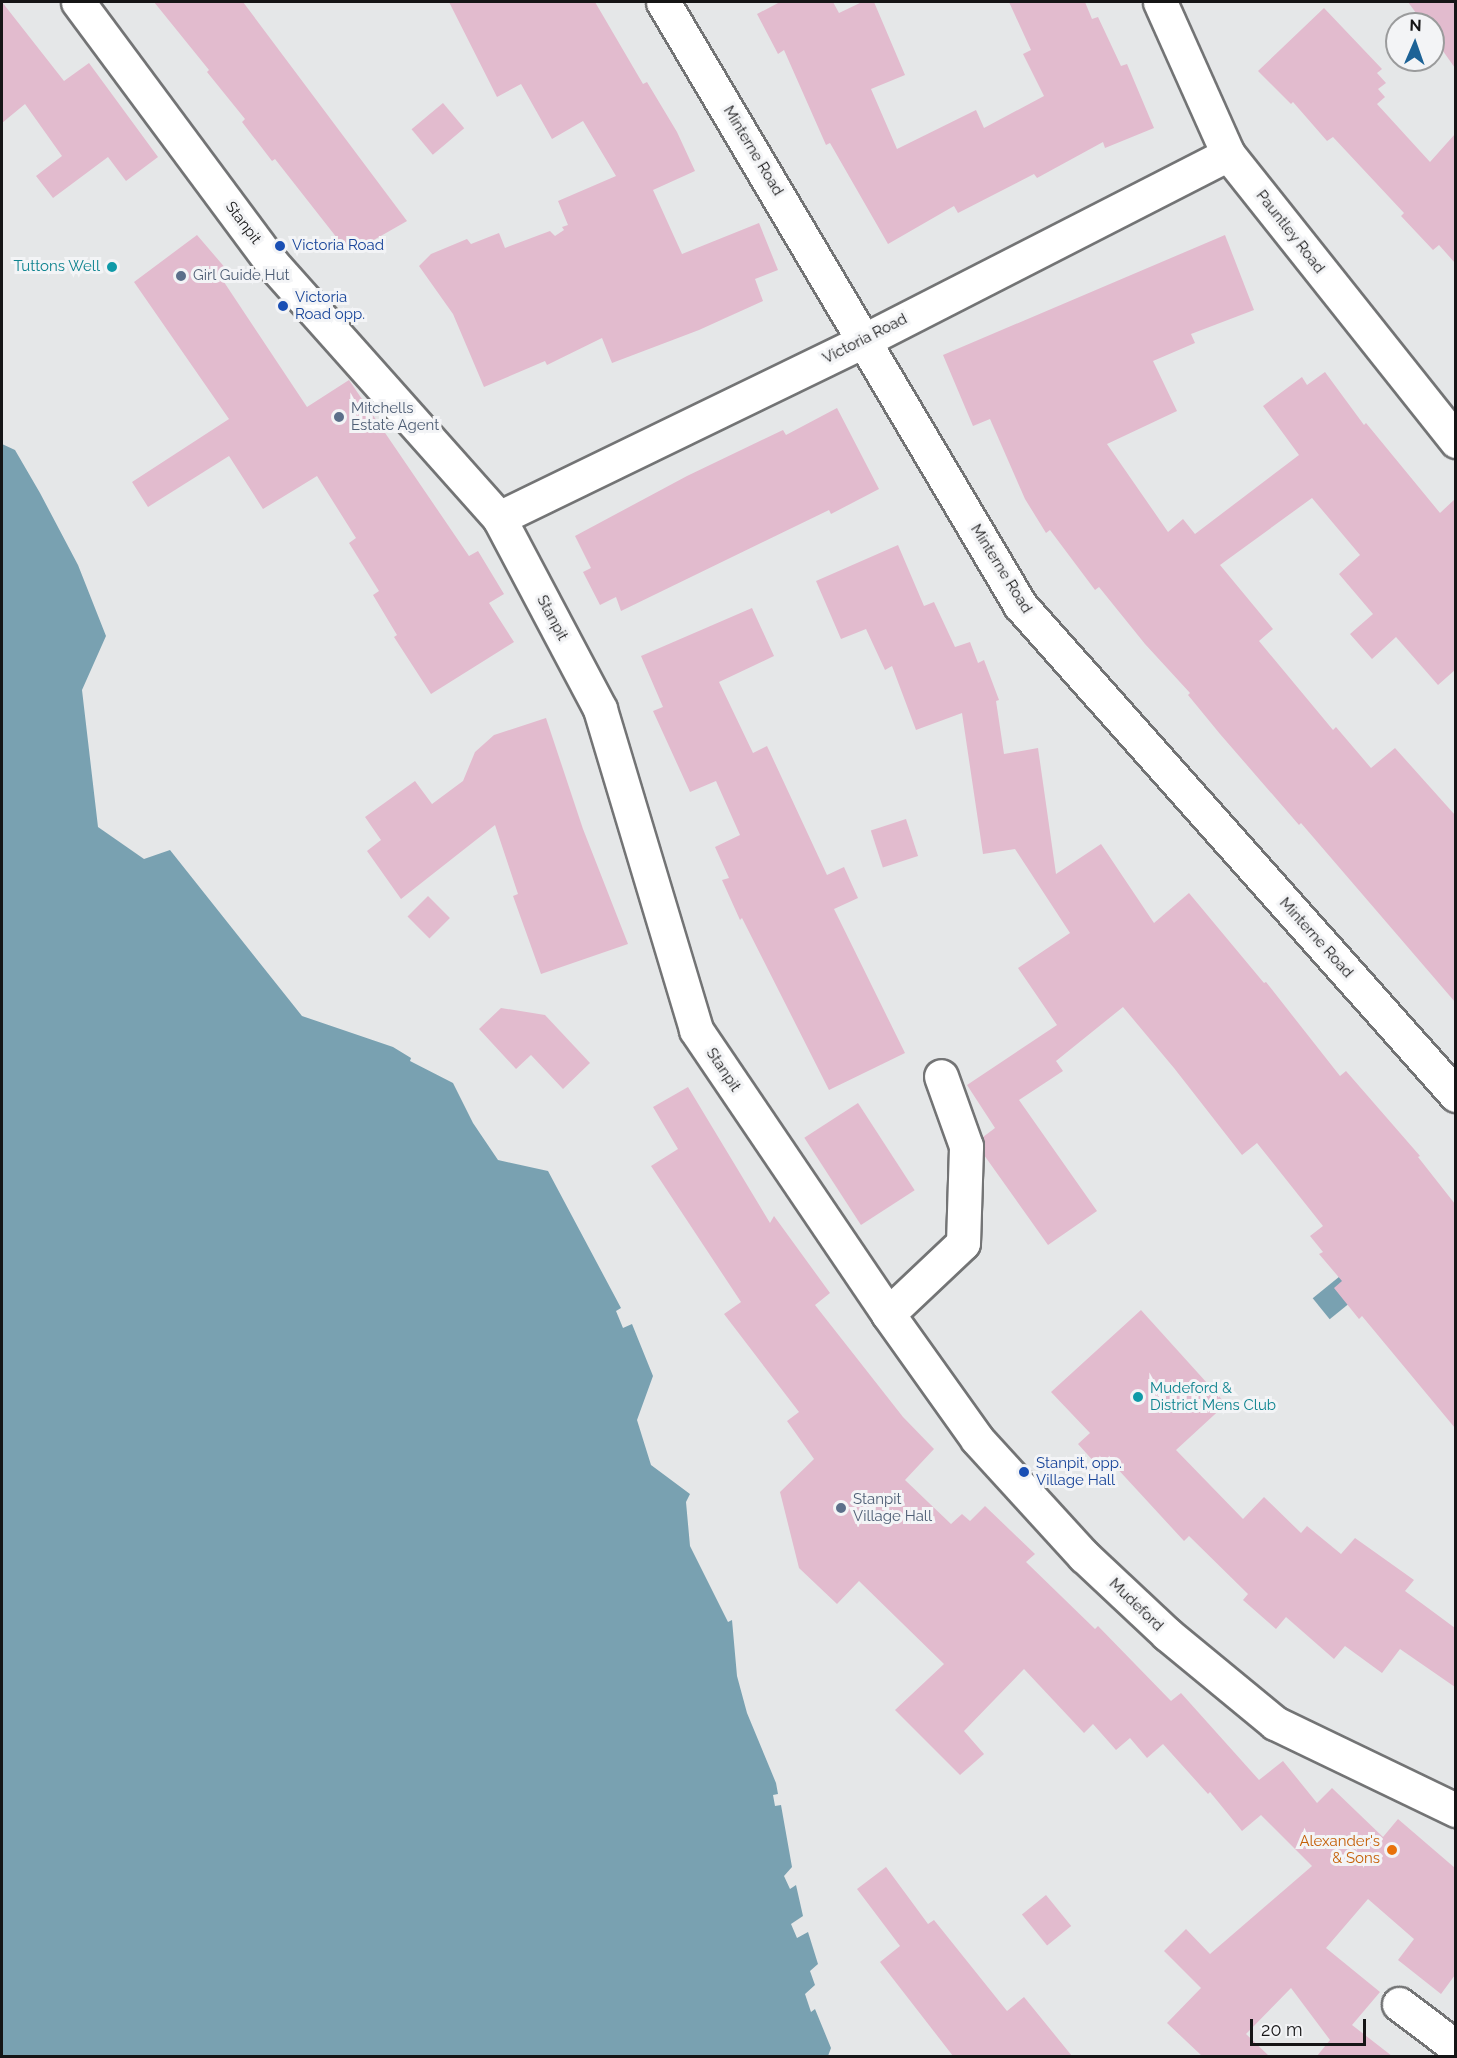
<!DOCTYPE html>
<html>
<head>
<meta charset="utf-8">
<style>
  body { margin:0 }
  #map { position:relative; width:1457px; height:2058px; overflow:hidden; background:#e5e7e8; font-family:Raleway,sans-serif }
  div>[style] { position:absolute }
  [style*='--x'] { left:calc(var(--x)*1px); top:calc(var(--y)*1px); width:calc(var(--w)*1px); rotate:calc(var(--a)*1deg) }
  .water>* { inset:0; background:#79a1b1; transform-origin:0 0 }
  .building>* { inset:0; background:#e2bbce; transform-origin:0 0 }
  .roads { filter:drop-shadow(2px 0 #737475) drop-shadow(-2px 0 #737475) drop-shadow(0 2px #737475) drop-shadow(0 -2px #737475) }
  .minor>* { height:33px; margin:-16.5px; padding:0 16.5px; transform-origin:16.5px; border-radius:16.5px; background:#fff }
  .dots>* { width:16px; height:16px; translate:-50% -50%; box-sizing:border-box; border:3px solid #f3f4f6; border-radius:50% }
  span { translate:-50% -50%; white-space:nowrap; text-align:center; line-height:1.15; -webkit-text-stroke:6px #f3f4f6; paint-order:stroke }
  .street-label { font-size:15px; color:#151516 }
  .transit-label { font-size:15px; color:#164399 }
  .left { translate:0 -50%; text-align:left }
  .culture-label { font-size:15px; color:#0d838f }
  .right { translate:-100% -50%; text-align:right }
  .service-label { font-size:15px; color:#4e5e75 }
  .food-label { font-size:15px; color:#c56008 }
  .frame { position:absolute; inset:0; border:3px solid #151516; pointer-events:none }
  .north { position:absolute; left:1385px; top:12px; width:60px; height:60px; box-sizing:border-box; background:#f3f4f6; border:2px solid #9a9b9c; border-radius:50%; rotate:2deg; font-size:16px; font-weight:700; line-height:24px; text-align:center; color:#151516 }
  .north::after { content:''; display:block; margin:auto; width:21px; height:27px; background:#1c6296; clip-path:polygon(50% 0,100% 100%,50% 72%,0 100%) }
  .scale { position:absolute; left:1250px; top:2019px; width:116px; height:27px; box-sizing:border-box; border:3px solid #151516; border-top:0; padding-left:8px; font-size:18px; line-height:21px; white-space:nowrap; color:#151516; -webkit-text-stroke:4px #f3f4f6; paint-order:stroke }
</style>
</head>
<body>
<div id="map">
  <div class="water">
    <i style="clip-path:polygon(2px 444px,15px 450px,40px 493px,78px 565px,106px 636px,82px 690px,98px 827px,144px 859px,170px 850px,302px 1016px,393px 1047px,411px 1058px,410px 1061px,453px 1083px,473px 1123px,498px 1160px,548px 1171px,621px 1308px,616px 1311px,623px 1328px,632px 1324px,653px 1376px,637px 1420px,651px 1465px,690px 1494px,686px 1502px,690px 1546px,728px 1622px,732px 1620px,737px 1676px,747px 1713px,776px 1783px,778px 1794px,773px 1795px,775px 1806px,781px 1805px,792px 1867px,784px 1876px,790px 1889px,796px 1885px,803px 1916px,791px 1924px,797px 1938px,808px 1932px,818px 1964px,810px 1971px,815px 1985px,805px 1994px,811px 2012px,815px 2009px,831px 2048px,828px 2056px,2px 2056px)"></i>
    <i style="left:1350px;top:1268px;width:27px;height:48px;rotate:51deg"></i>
  </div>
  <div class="building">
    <i style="clip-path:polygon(2px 2px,64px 81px,89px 63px,158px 157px,126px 181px,108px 157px,53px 198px,36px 176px,62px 156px,25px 104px,2px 123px)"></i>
    <i style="clip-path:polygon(154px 2px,243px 2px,407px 221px,351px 253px,348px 252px,275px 159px,272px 161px,242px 122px,245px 119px,207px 72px,209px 70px)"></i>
    <i style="clip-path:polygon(449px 2px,595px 2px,643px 84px,647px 82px,677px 132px,695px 171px,653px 190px,682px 254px,759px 223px,778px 270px,755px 279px,763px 301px,699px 330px,612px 363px,602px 338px,547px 365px,545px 361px,484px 387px,453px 314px,419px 266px,431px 254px,467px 239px,471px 244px,499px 233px,505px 248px,550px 231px,555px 236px,564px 230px,562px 227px,568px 225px,558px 201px,616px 176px,583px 121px,552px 139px,521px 84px,497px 97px)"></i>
    <i style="clip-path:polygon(780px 2px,833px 2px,839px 13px,862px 2px,874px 2px,905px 75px,871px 89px,897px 149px,976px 110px,984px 128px,1044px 96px,1023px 54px,1031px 50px,1009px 2px,1085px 2px,1092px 19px,1098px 17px,1121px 66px,1127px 64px,1154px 128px,1105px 148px,1103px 142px,1037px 178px,1034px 174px,958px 213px,954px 206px,888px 244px,830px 143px,826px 145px,784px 50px,778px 54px,757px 14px)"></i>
    <i style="clip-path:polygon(1408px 2px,1455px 2px,1455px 68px,1433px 37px,1433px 24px,1424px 24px)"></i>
    <i style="clip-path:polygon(1324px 8px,1382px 69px,1377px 73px,1386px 83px,1378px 89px,1385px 97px,1377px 104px,1430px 162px,1455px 134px,1455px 263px,1439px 245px,1433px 250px,1401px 216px,1404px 213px,1333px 137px,1327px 141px,1293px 102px,1291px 104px,1258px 71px)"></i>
    <i style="left:443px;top:103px;width:33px;height:41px;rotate:50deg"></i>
    <i style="clip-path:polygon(197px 235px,227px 270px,220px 276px,307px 407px,349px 380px,469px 556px,478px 551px,504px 594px,489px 603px,514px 642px,431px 694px,394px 637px,397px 635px,373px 595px,379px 591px,349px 543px,356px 538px,317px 476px,263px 509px,229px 456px,148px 507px,132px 482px,229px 419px,134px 282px)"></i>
    <i style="clip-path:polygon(1225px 235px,1254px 310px,1191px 334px,1195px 343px,1153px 361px,1177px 411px,1107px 444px,1168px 532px,1183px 519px,1195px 534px,1299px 455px,1263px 406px,1302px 377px,1307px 385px,1325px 372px,1364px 425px,1366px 423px,1440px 513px,1455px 499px,1455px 670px,1438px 685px,1396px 637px,1372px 659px,1350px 634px,1373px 614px,1339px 574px,1360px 555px,1312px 498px,1220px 565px,1273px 629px,1259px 641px,1333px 730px,1336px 727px,1371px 768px,1395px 748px,1455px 815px,1455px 1002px,1301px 823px,1299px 825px,1220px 734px,1188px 695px,1190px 693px,1145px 644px,1099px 587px,1095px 590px,1050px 530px,1046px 533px,1025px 499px,990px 419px,973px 426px,943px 355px)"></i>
    <i style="clip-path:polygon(837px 408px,879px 489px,831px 514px,829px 510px,621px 611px,616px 597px,600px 605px,583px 572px,591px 568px,575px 536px,687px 476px,783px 430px,786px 435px)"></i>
    <i style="clip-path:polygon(898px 545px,924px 606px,934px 602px,955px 647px,970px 642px,978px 663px,984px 660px,999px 700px,996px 701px,1004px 754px,1038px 748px,1056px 874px,1101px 844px,1154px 923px,1189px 893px,1264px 983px,1266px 982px,1340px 1076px,1346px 1071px,1420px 1156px,1418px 1157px,1455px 1204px,1455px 1428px,1362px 1316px,1359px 1319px,1334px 1288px,1342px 1281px,1319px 1254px,1323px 1252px,1310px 1236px,1323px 1226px,1257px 1143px,1242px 1155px,1174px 1068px,1123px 1007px,1056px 1061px,1063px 1071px,1019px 1100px,1097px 1211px,1048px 1245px,984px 1155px,983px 1137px,995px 1128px,967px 1085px,1057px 1025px,1018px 968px,1070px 933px,1015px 849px,983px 854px,962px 713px,916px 730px,892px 666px,885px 670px,866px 629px,841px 639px,816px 581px)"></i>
    <i style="clip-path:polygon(752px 608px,774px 656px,719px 682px,753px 753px,767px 746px,827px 875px,844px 867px,858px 898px,834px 909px,905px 1053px,829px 1090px,742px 918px,740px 920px,722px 880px,729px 878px,715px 847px,740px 835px,716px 781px,690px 792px,653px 711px,663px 707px,641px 656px)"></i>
    <i style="clip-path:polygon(546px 718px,583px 829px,628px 944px,541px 974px,513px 896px,518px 894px,495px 825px,401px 899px,367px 851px,381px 840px,365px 817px,415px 781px,432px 804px,463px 781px,475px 752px,494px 735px)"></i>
    <i style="left:906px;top:819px;width:39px;height:37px;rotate:72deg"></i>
    <i style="left:428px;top:896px;width:31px;height:29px;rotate:45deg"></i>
    <i style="clip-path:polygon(501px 1008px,545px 1015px,590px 1063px,563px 1089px,531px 1055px,516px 1069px,479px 1029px)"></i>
    <i style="clip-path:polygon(688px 1087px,770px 1223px,774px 1216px,830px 1293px,815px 1305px,903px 1417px,934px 1449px,905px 1480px,951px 1524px,962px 1514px,970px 1521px,985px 1506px,1035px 1554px,1026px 1562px,1095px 1629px,1098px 1626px,1171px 1701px,1181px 1693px,1259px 1780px,1283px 1761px,1317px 1803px,1332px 1788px,1383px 1837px,1398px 1819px,1455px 1868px,1455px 1975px,1441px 1994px,1398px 1960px,1414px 1939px,1368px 1899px,1326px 1948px,1380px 1992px,1352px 2025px,1392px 2056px,1317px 2056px,1330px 2040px,1291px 1988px,1246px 2034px,1269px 2056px,1202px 2056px,1167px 2023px,1201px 1988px,1164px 1951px,1186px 1929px,1210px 1954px,1312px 1866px,1261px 1815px,1242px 1831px,1210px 1792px,1208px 1794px,1163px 1744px,1147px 1758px,1130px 1738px,1116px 1750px,1093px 1724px,1084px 1733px,1024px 1669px,964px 1731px,984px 1754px,960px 1775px,895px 1710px,944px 1664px,859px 1581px,837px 1604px,799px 1568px,780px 1492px,814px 1459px,787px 1421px,799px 1412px,724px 1314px,741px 1302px,651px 1166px,678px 1149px,653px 1107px)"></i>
    <i style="left:858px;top:1103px;width:104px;height:64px;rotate:57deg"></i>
    <i style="clip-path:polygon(1141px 1310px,1226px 1404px,1176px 1450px,1243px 1519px,1264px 1497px,1301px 1533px,1307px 1526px,1341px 1554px,1355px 1538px,1414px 1580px,1405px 1591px,1455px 1628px,1455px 1687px,1400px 1649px,1382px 1673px,1345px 1646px,1334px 1659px,1286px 1617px,1276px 1629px,1243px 1600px,1248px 1594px,1189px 1536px,1184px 1541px,1114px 1465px,1105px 1474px,1078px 1444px,1090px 1433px,1051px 1392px)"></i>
    <i style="clip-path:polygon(886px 1867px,928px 1924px,934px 1920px,1007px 2011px,1024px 1997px,1072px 2056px,953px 2056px,880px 1962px,900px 1946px,857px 1889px)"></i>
    <i style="left:1046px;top:1895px;width:40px;height:31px;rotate:51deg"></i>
  </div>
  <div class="roads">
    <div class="minor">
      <i style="--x:78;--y:2;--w:324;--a:53.4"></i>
      <i style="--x:271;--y:262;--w:343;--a:48.3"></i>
      <i style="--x:499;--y:518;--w:216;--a:62.1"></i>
      <i style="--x:600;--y:709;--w:335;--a:73.3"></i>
      <i style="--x:696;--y:1030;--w:343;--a:55.9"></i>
      <i style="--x:888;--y:1314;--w:153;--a:54.5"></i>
      <i style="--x:977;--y:1439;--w:159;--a:47.6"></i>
      <i style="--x:1084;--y:1556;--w:114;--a:43.2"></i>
      <i style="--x:1167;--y:1634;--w:140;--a:39.5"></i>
      <i style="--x:1275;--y:1723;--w:201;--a:25.7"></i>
      <i style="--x:663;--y:2;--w:701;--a:59.37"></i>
      <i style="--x:1020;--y:605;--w:656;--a:48.34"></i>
      <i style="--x:1160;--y:2;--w:167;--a:65.9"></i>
      <i style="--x:1228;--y:154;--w:367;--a:51.5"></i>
      <i style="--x:499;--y:518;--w:407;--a:-25.9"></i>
      <i style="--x:865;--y:340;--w:408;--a:-27.1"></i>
      <i style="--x:888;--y:1314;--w:103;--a:-43.4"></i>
      <i style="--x:963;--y:1243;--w:97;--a:-88.2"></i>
      <i style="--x:966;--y:1146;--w:74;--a:-109.7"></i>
      <i style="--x:1399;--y:2004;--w:71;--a:37"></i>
    </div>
  </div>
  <div class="dots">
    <i style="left:280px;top:246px;background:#1a4fb4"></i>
    <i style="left:112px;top:267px;background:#0f9aa8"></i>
    <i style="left:181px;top:276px;background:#5c6f8a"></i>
    <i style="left:283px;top:306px;background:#1a4fb4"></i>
    <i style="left:339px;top:417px;background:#5c6f8a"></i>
    <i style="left:1138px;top:1397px;background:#0f9aa8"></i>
    <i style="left:1024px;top:1472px;background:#1a4fb4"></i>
    <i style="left:841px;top:1508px;background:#5c6f8a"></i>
    <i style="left:1392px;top:1850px;background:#e8710a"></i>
  </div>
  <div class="street-label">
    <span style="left:753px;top:151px;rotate:59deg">Minterne Road</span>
    <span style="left:243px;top:223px;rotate:53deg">Stanpit</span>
    <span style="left:1290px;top:232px;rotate:52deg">Pauntley Road</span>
    <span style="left:865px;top:339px;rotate:-27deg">Victoria Road</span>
    <span style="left:1001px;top:569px;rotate:58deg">Minterne Road</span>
    <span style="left:552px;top:618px;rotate:62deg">Stanpit</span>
    <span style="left:1316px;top:938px;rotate:48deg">Minterne Road</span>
    <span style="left:723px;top:1070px;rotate:56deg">Stanpit</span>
    <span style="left:1136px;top:1605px;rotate:44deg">Mudeford</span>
  </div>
  <div class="transit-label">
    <span class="left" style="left:292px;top:246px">Victoria Road</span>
    <span class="left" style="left:295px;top:306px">Victoria<br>Road opp.</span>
    <span class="left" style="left:1036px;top:1472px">Stanpit, opp.<br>Village Hall</span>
  </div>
  <div class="culture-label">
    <span class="right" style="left:100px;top:267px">Tuttons Well</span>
    <span class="left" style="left:1150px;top:1397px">Mudeford &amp;<br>District Mens Club</span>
  </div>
  <div class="service-label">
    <span class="left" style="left:193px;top:276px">Girl Guide Hut</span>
    <span class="left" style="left:351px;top:417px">Mitchells<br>Estate Agent</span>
    <span class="left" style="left:853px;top:1508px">Stanpit<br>Village Hall</span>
  </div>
  <div class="food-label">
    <span class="right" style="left:1380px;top:1850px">Alexander's<br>&amp; Sons</span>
  </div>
  <div class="frame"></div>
  <div class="north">N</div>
  <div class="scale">20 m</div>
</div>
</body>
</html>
